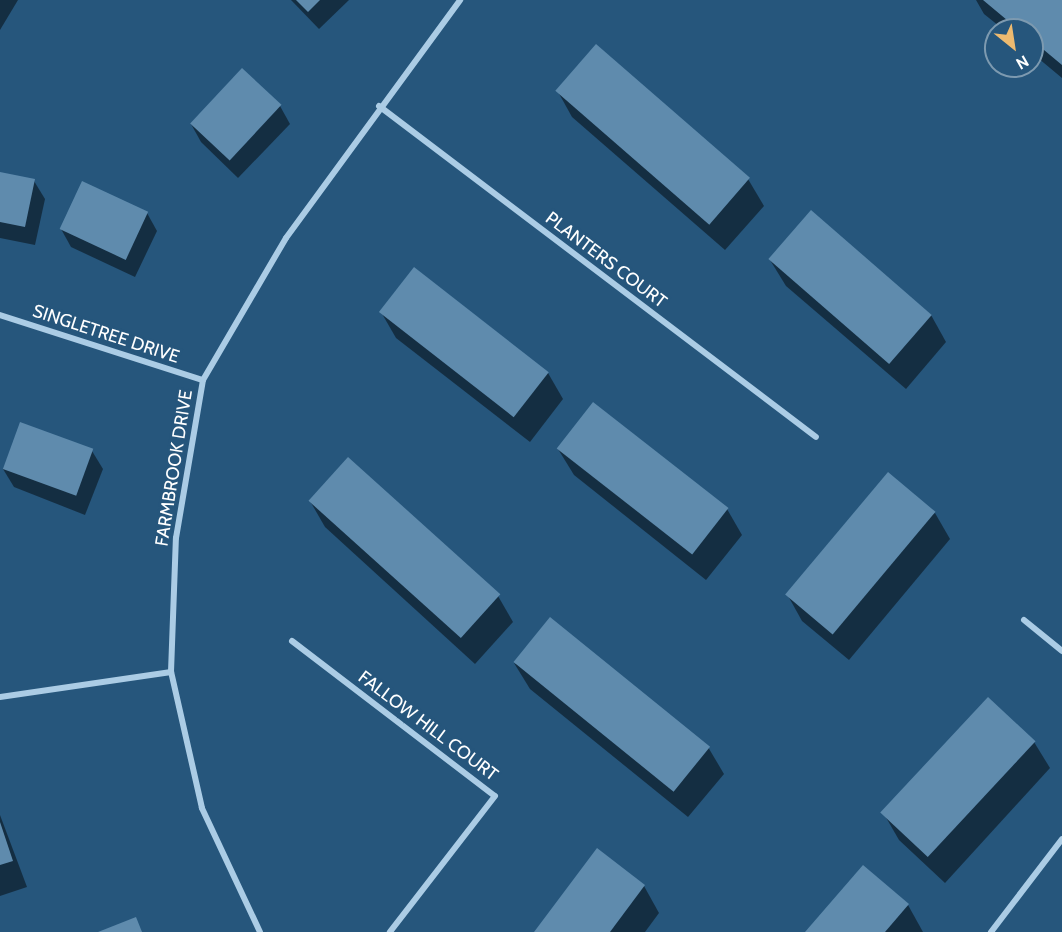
<!DOCTYPE html>
<html>
<head>
<meta charset="utf-8">
<style>
  body { margin:0 }
  #map { position:relative; width:1062px; height:932px; overflow:hidden; background:#26567c; font-family:Cabin,sans-serif }
  div>[style] { position:absolute }
  [style*='--x'] { left:calc(var(--x)*1px); top:calc(var(--y)*1px); width:calc(var(--w)*1px); rotate:calc(var(--a)*1deg) }
  .shadow>* { inset:0; background:#0007 }
  .building>* { inset:0; background:#5f8bad; transform-origin:0 0 }
  .street>* { height:6px; margin:-3px; padding:0 3px; transform-origin:3px; border-radius:3px; background:#abcce5 }
  span { translate:-50% -50%; white-space:nowrap; text-align:center; line-height:1.15; -webkit-text-stroke:5px #26567c; paint-order:stroke }
  .street-label { font-size:18px; color:#fff }
  .north { position:absolute; left:984px; top:18px; width:60px; height:60px; box-sizing:border-box; background:#26567c; border:2px solid #7d9ab0; border-radius:50%; rotate:150deg; font-size:16px; font-weight:700; line-height:24px; text-align:center; color:#fff }
  .north::after { content:''; display:block; margin:auto; width:21px; height:27px; background:#edba70; clip-path:polygon(50% 0,100% 100%,50% 72%,0 100%) }
</style>
</head>
<body>
<div id="map">
  <div class="shadow">
    <i style="clip-path:polygon(0 0,18px 0,0 30px)"></i>
    <i style="clip-path:polygon(291px 0,349px 0,319px 29px)"></i>
    <i style="clip-path:polygon(976px 0,1062px 0,1062px 78px,1032px 53px,1032px 30px,1004px 30px,984px 14px)"></i>
    <i style="clip-path:polygon(557px 90px,748px 179px,764px 206px,725px 250px,572px 117px)"></i>
    <i style="clip-path:polygon(280px 106px,290px 124px,238px 178px,201px 142px,191px 124px)"></i>
    <i style="clip-path:polygon(0 174px,34px 181px,45px 199px,35px 245px,0 238px)"></i>
    <i style="clip-path:polygon(147px 213px,157px 231px,135px 277px,71px 247px,61px 229px)"></i>
    <i style="clip-path:polygon(811px 213px,931px 315px,946px 342px,906px 389px,786px 286px,770px 260px)"></i>
    <i style="clip-path:polygon(381px 312px,548px 373px,563px 399px,530px 442px,396px 338px)"></i>
    <i style="clip-path:polygon(558px 449px,727px 509px,742px 535px,706px 580px,574px 475px)"></i>
    <i style="clip-path:polygon(92px 451px,103px 469px,85px 515px,14px 487px,3px 469px)"></i>
    <i style="clip-path:polygon(310px 501px,498px 596px,513px 622px,475px 664px,325px 527px)"></i>
    <i style="clip-path:polygon(935px 513px,950px 539px,849px 660px,802px 621px,787px 594px)"></i>
    <i style="clip-path:polygon(514px 663px,708px 747px,724px 774px,688px 817px,530px 689px)"></i>
    <i style="clip-path:polygon(1034px 742px,1050px 768px,945px 883px,899px 840px,884px 814px)"></i>
    <i style="clip-path:polygon(0 815px,27px 887px,0 896px)"></i>
    <i style="clip-path:polygon(644px 886px,659px 913px,645px 932px,535px 932px)"></i>
    <i style="clip-path:polygon(908px 905px,923px 932px,807px 932px)"></i>
  </div>
  <div class="building">
    <i style="clip-path:polygon(296px 0,320px 0,308px 12px)"></i>
    <i style="clip-path:polygon(983px 0,1062px 0,1062px 65px,1032px 40px,1032px 30px,1019px 30px)"></i>
    <i style="left:596px;top:44px;width:204px;height:62px;rotate:41deg"></i>
    <i style="left:242px;top:68px;width:54px;height:76px;rotate:43deg"></i>
    <i style="clip-path:polygon(0 172px,35px 179px,25px 227px,0 222px)"></i>
    <i style="left:82px;top:181px;width:73px;height:53px;rotate:25deg"></i>
    <i style="left:811px;top:210px;width:160px;height:65px;rotate:41deg"></i>
    <i style="left:414px;top:267px;width:171px;height:57px;rotate:38deg"></i>
    <i style="left:593px;top:402px;width:172px;height:59px;rotate:38deg"></i>
    <i style="left:20px;top:422px;width:78px;height:50px;rotate:20deg"></i>
    <i style="left:348px;top:457px;width:205px;height:59px;rotate:42deg"></i>
    <i style="left:888px;top:472px;width:62px;height:160px;rotate:40deg"></i>
    <i style="left:550px;top:617px;width:206px;height:58px;rotate:39deg"></i>
    <i style="left:988px;top:697px;width:65px;height:158px;rotate:43deg"></i>
    <i style="clip-path:polygon(0 822px,13px 861px,0 865px)"></i>
    <i style="clip-path:polygon(597px 848px,645px 885px,610px 932px,534px 932px)"></i>
    <i style="clip-path:polygon(863px 865px,909px 904px,885px 932px,805px 932px)"></i>
    <i style="clip-path:polygon(136px 917px,142px 932px,98px 932px)"></i>
  </div>
  <div class="street">
    <i style="--x:379;--y:106;--w:548;--a:37.14"></i>
    <i style="--x:0;--y:315;--w:213;--a:17.8"></i>
    <i style="--x:1024;--y:620;--w:49;--a:39.2"></i>
    <i style="--x:292;--y:641;--w:255;--a:37.4"></i>
    <i style="--x:495;--y:796;--w:172;--a:127.7"></i>
    <i style="--x:0;--y:697;--w:173;--a:-8.3"></i>
    <i style="--x:260;--y:932;--w:137;--a:-115.1"></i>
    <i style="--x:202;--y:808;--w:139;--a:-102.8"></i>
    <i style="--x:171;--y:672;--w:134;--a:-87.9"></i>
    <i style="--x:176;--y:538;--w:160;--a:-80.3"></i>
    <i style="--x:203;--y:380;--w:164;--a:-59.7"></i>
    <i style="--x:286;--y:238;--w:295;--a:-53.8"></i>
    <i style="--x:991;--y:932;--w:117;--a:-52.6"></i>
  </div>
  <div class="street-label">
    <span style="left:606px;top:260px;rotate:37deg">PLANTERS COURT</span>
    <span style="left:106px;top:334px;rotate:18deg">SINGLETREE DRIVE</span>
    <span style="left:174px;top:468px;rotate:-81deg">FARMBROOK DRIVE</span>
    <span style="left:428px;top:726px;rotate:37deg">FALLOW HILL COURT</span>
  </div>
  <div class="north">N</div>
</div>
</body>
</html>
